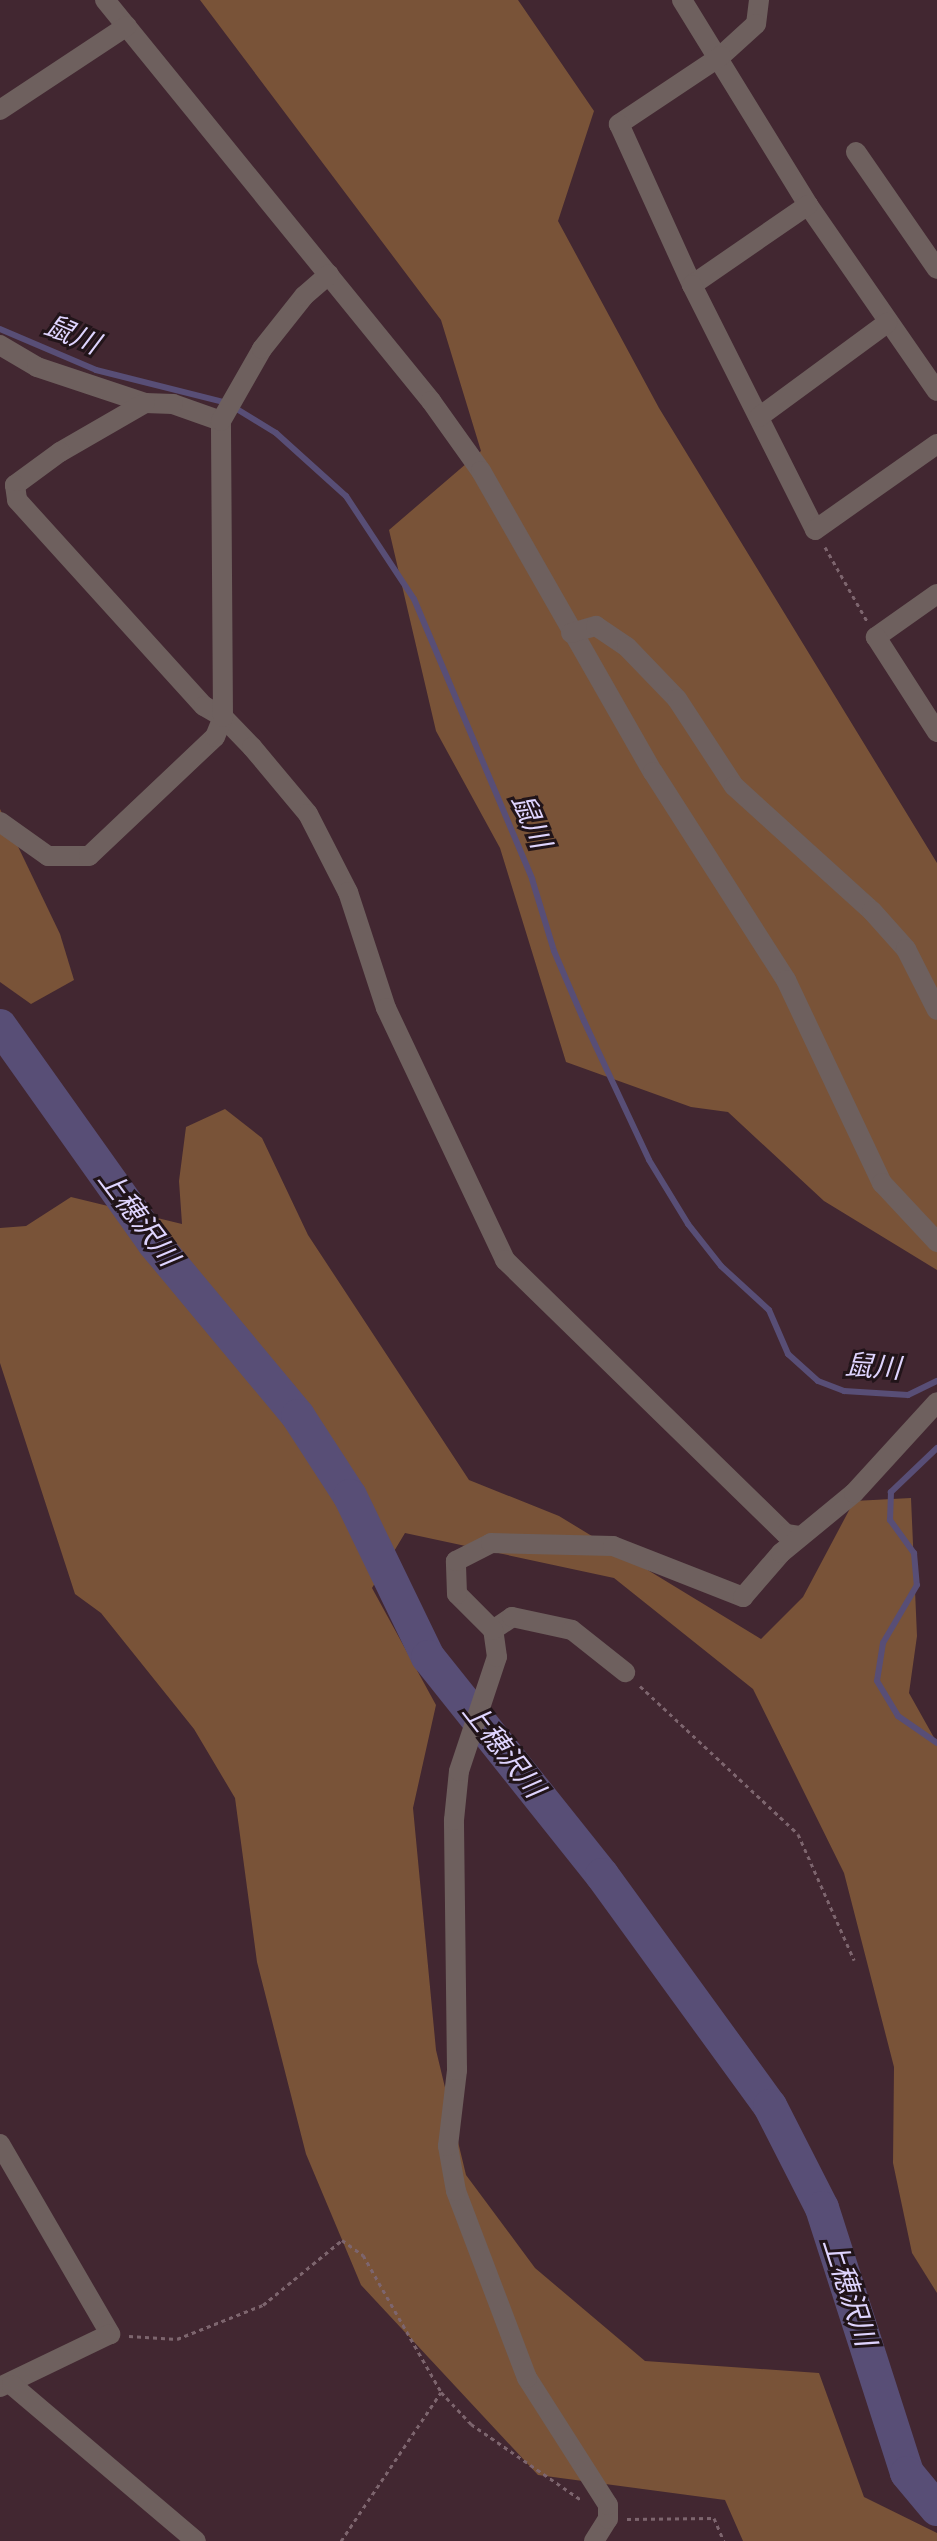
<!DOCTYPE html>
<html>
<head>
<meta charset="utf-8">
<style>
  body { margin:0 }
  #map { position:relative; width:937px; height:2541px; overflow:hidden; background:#422731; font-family:Raleway,"Noto Sans JP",sans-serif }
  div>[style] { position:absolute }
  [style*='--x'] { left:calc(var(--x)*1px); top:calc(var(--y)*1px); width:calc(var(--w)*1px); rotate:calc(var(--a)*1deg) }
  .forest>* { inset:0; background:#795338 }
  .stream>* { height:6px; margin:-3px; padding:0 3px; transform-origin:3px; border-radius:3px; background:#584e76 }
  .river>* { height:34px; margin:-17px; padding:0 17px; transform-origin:17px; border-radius:17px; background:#584e76 }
  .path>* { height:3px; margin-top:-1.5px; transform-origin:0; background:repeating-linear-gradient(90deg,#7d656e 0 4px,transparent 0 8px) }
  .minor>* { height:20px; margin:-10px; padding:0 10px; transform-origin:10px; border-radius:10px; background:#6e605e }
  span { translate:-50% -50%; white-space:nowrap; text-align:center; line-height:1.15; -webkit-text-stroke:6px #211419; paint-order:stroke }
  .water-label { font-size:28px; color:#ded4fe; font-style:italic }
</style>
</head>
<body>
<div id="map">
  <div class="forest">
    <i style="clip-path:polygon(200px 0,518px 0,594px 111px,558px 221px,659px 408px,937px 863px,937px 1270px,824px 1201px,728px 1112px,691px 1107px,566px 1062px,500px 848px,436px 731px,389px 530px,481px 451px,441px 320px)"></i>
    <i style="clip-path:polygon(0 809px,60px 934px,74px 980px,31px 1004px,0 982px)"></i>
    <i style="clip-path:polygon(225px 1109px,262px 1138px,308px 1235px,469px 1480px,559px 1516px,761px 1639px,803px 1597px,854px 1501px,911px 1498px,917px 1636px,909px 1693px,937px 1743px,937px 2293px,912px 2253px,893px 2163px,894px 2067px,844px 1873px,753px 1689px,614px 1578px,405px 1533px,372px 1588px,436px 1705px,413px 1808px,436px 2050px,466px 2175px,535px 2268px,645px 2361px,819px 2373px,864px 2497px,937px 2533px,937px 2541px,743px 2541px,725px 2500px,538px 2475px,361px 2285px,306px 2154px,257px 1962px,235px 1798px,194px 1729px,101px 1613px,75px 1594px,0 1363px,0 1228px,26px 1226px,71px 1197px,182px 1224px,179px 1181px,186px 1127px)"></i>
  </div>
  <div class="stream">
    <i style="--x:0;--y:329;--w:104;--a:23.1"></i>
    <i style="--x:96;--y:370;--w:135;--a:14.1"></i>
    <i style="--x:227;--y:403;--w:57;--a:31.5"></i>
    <i style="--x:276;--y:433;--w:94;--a:42"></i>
    <i style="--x:346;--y:496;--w:123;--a:56.6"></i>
    <i style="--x:414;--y:599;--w:304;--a:67.1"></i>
    <i style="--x:532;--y:879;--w:75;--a:73"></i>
    <i style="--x:554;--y:951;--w:76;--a:66.8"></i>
    <i style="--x:584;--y:1021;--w:153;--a:64.9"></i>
    <i style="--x:649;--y:1160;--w:75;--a:58.6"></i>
    <i style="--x:688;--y:1224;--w:53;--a:51.8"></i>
    <i style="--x:721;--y:1266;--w:65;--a:42.5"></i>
    <i style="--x:769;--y:1310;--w:48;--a:66.6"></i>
    <i style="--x:788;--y:1354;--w:40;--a:42"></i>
    <i style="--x:818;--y:1381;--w:28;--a:21"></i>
    <i style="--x:844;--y:1391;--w:64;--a:3.6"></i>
    <i style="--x:908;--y:1395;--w:32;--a:-26"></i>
    <i style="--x:937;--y:1448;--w:64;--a:136.3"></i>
    <i style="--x:891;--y:1492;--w:28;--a:92"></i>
    <i style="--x:890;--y:1520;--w:41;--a:54"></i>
    <i style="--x:914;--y:1553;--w:32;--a:85"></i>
    <i style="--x:917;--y:1585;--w:67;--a:120.4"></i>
    <i style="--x:883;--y:1643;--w:38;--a:99"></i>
    <i style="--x:877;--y:1681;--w:41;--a:59"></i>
    <i style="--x:898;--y:1716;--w:47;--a:34.7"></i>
  </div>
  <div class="river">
    <i style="--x:0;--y:1026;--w:266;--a:54.6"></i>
    <i style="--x:154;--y:1243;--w:225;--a:50.2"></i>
    <i style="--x:298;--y:1416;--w:95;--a:57"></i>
    <i style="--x:350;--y:1496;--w:179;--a:64.2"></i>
    <i style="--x:428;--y:1657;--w:279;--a:51.4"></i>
    <i style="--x:602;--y:1875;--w:286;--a:54"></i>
    <i style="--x:770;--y:2106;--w:114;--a:63"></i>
    <i style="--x:822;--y:2208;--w:278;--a:72.2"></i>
    <i style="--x:907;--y:2473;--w:47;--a:50.2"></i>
  </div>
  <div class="path">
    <i style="--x:825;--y:547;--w:85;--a:60.4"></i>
    <i style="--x:640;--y:1686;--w:216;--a:43.1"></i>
    <i style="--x:798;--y:1834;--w:138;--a:66"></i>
    <i style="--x:129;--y:2336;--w:48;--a:3.6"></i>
    <i style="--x:177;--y:2339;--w:92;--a:-21.6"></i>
    <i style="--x:263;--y:2305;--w:102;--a:-39.4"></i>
    <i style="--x:342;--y:2240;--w:26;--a:36"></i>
    <i style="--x:363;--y:2255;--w:158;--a:60.3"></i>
    <i style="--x:441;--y:2392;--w:44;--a:46.8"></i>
    <i style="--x:471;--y:2424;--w:134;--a:34.6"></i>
    <i style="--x:627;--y:2519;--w:87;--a:-0.7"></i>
    <i style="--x:714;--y:2518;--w:25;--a:67"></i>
    <i style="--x:341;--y:2541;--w:179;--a:-56.1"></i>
  </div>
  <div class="minor">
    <i style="--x:105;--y:0;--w:517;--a:50.89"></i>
    <i style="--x:431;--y:401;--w:86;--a:54.5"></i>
    <i style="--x:481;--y:471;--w:347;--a:60.3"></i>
    <i style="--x:653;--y:772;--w:247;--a:57.4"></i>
    <i style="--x:786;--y:980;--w:225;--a:64.7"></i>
    <i style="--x:882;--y:1183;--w:81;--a:47"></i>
    <i style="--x:682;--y:0;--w:241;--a:58.4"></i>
    <i style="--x:808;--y:205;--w:226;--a:55.3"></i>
    <i style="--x:759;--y:0;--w:24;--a:97"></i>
    <i style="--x:756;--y:24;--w:47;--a:137.6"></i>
    <i style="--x:721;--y:56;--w:123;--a:146.3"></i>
    <i style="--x:619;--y:124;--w:177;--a:65.6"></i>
    <i style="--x:692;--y:285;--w:141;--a:-34.6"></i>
    <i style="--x:0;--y:110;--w:152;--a:-33.5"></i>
    <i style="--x:856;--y:152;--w:142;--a:55.3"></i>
    <i style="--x:692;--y:285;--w:274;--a:63.3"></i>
    <i style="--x:815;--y:530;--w:149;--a:-35.2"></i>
    <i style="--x:0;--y:345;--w:43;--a:30.7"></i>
    <i style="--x:37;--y:367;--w:114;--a:18.4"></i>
    <i style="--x:759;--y:417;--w:159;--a:-36.3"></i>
    <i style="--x:221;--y:421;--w:51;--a:-160.5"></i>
    <i style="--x:173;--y:404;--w:28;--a:-178"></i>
    <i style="--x:145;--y:403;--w:98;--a:150"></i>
    <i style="--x:60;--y:452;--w:56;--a:143.7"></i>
    <i style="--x:15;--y:485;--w:15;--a:82"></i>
    <i style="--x:17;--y:500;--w:278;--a:47.8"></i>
    <i style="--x:204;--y:706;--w:22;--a:30"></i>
    <i style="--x:223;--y:717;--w:42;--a:46"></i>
    <i style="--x:252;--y:747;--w:87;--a:50.1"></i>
    <i style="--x:308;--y:814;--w:88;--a:62.9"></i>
    <i style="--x:348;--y:892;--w:122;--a:71.9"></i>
    <i style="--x:386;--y:1008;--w:279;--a:64.7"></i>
    <i style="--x:505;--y:1260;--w:392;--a:44.3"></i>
    <i style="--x:786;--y:1534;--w:15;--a:8"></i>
    <i style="--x:937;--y:594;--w:75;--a:144.8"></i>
    <i style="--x:876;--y:637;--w:113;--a:57.3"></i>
    <i style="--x:571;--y:633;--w:26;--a:-16"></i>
    <i style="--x:596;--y:626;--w:37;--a:34"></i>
    <i style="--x:627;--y:647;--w:72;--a:46.1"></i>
    <i style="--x:677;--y:699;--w:104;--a:56.8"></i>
    <i style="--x:734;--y:786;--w:186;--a:42.2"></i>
    <i style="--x:872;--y:911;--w:51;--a:48.2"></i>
    <i style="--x:906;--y:949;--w:68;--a:63.1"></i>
    <i style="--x:0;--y:822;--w:59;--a:35.3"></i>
    <i style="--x:48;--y:856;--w:41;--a:0"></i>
    <i style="--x:89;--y:856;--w:173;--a:-43.4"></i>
    <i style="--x:215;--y:737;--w:22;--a:-68"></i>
    <i style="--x:223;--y:717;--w:296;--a:-90.4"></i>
    <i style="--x:221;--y:421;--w:83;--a:-60.3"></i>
    <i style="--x:262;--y:349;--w:68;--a:-51.6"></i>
    <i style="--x:304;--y:296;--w:33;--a:-41"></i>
    <i style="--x:493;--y:1630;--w:23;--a:-34"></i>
    <i style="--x:512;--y:1617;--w:61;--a:12.2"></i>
    <i style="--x:572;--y:1630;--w:68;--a:38.4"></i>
    <i style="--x:0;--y:2144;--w:220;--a:59.9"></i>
    <i style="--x:110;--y:2334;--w:122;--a:154.3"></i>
    <i style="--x:12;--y:2385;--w:241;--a:40.3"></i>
    <i style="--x:594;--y:2541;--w:26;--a:-58"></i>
    <i style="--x:608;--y:2519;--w:14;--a:-90"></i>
    <i style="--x:608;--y:2505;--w:151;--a:-122.5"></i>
    <i style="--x:527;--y:2378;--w:200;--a:-110.8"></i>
    <i style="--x:456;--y:2191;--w:46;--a:-100.1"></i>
    <i style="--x:448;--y:2146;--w:77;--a:-83.2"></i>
    <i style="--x:457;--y:2070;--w:250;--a:-90.7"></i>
    <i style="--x:454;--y:1820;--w:49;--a:-84.2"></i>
    <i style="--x:459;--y:1771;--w:120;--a:-71.6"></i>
    <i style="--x:497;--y:1657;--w:27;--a:-98"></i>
    <i style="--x:493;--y:1630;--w:51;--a:-135"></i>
    <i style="--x:457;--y:1594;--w:33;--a:-92"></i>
    <i style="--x:456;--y:1561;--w:39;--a:-27"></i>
    <i style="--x:491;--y:1543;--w:122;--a:1.4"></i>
    <i style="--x:613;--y:1546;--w:140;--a:21.4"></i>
    <i style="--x:743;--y:1597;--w:58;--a:-49.2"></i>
    <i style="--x:781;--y:1553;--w:94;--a:-39.4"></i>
    <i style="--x:854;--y:1493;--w:123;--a:-47.6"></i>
  </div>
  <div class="water-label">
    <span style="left:72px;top:335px;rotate:23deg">鼠川</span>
    <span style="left:531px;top:821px;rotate:67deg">鼠川</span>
    <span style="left:138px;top:1218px;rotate:53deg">上穂沢川</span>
    <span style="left:873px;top:1367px;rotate:4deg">鼠川</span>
    <span style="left:503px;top:1750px;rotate:52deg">上穂沢川</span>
    <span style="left:849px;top:2292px;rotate:72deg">上穂沢川</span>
  </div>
</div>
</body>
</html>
